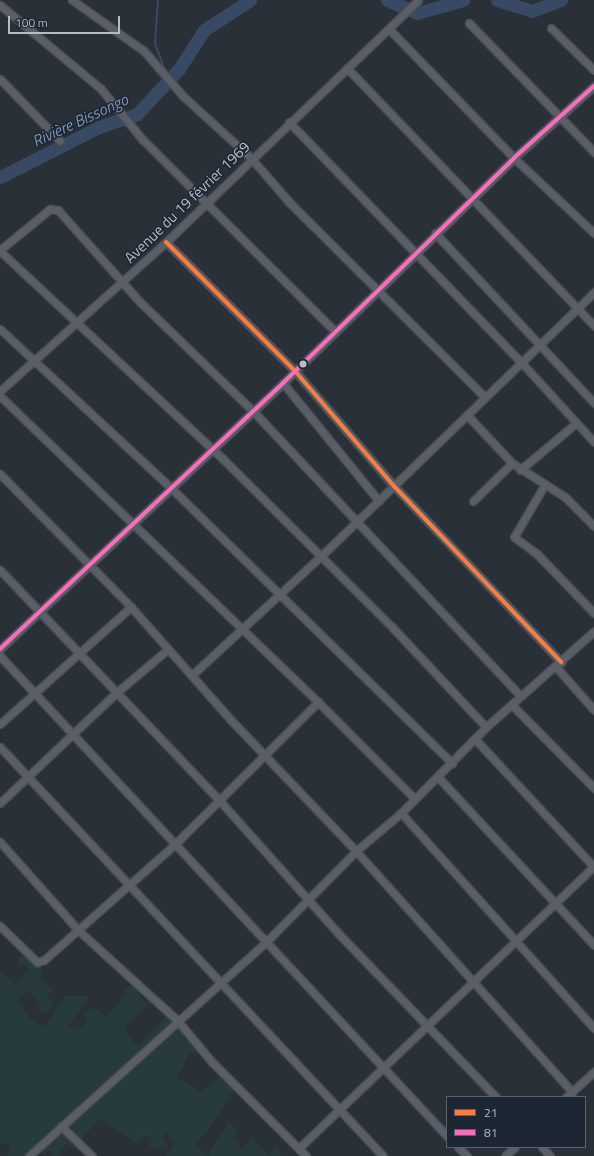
<!DOCTYPE html>
<html>
<head>
<meta charset="utf-8">
<style>
  body { margin:0 }
  #map { position:relative; width:594px; height:1156px; overflow:hidden; background:#2a3038; font-family:"Titillium Web",sans-serif }
  div>[style] { position:absolute }
  [style*='--x'] { left:calc(var(--x)*1px); top:calc(var(--y)*1px); width:calc(var(--w)*1px); rotate:calc(var(--a)*1deg) }
  .green>* { inset:0; background:#273a3e }
  .stream>* { height:2px; margin:-1px; padding:0 1px; transform-origin:1px; border-radius:1px; background:#384963 }
  .river>* { height:13px; margin:-6.5px; padding:0 6.5px; transform-origin:6.5px; border-radius:6.5px; background:#384963 }
  .roads { filter:drop-shadow(1px 0 #484c53) drop-shadow(-1px 0 #484c53) drop-shadow(0 1px #484c53) drop-shadow(0 -1px #484c53) }
  .street>* { height:7px; margin:-3.5px; padding:0 3.5px; transform-origin:3.5px; border-radius:3.5px; background:#5a5e66 }
  .bus-1>* { height:4px; margin:-2px; padding:0 2px; transform-origin:2px; border-radius:2px; background:#f77d43 }
  .bus-2>* { height:4px; margin:-2px; padding:0 2px; transform-origin:2px; border-radius:2px; background:#fb6dba }
  .dots>* { width:11px; height:11px; translate:-50% -50%; box-sizing:border-box; border:2px solid #1d2633; border-radius:50% }
  span { translate:-50% -50%; white-space:nowrap; text-align:center; line-height:1.15; -webkit-text-stroke:3px #1d2633; paint-order:stroke }
  .street-label { font-size:15px; color:#b4bcc9 }
  .water-label { font-size:16px; color:#7c92b1; font-style:italic }
  .legend { position:absolute; left:446px; top:1096px; width:140px; height:52px; box-sizing:border-box; background:#1d2633; border:1px solid #59626f; margin:0; padding:5px 7px; list-style:none; font-size:12px; color:#b4bcc9 }
  .legend li { display:flex; align-items:center; gap:8px; height:20px }
  .legend b { width:20px; border:1px solid #59626f }
  .scale { position:absolute; left:8px; top:16px; width:112px; height:18px; box-sizing:border-box; border:2px solid #b4bcc9; border-top:0; padding-left:5px; font-size:12px; line-height:14px; white-space:nowrap; color:#b4bcc9; -webkit-text-stroke:3px #1d2633; paint-order:stroke }
</style>
</head>
<body>
<div id="map">
  <div class="green">
    <i style="clip-path:polygon(26px 954px,41px 966px,43px 975px,34px 987px,41px 980px,54px 989px,47px 997px,53px 1006px,44px 1014px,37px 1010px,40px 1007px,38px 1000px,27px 990px,17px 1001px,29px 1018px,45px 1027px,64px 996px,89px 996px,69px 1025px,77px 1031px,87px 1021px,85px 1013px,93px 1007px,106px 1016px,127px 994px,122px 989px,135px 985px,143px 1001px,154px 1002px,124px 1026px,135px 1044px,138px 1045px,149px 1035px,168px 1014px,175px 1019px,172px 1029px,180px 1025px,187px 1033px,183px 1037px,187px 1040px,189px 1036px,200px 1048px,195px 1054px,191px 1051px,177px 1078px,202px 1092px,224px 1073px,236px 1085px,210px 1128px,195px 1145px,207px 1156px,229px 1122px,238px 1132px,233px 1138px,242px 1149px,252px 1139px,269px 1155px,277px 1145px,281px 1156px,165px 1156px,175px 1143px,167px 1132px,162px 1136px,168px 1148px,149px 1147px,152px 1139px,143px 1134px,137px 1144px,99px 1119px,82px 1139px,80px 1146px,88px 1156px,65px 1144px,59px 1156px,53px 1156px,49px 1150px,44px 1155px,37px 1153px,31px 1156px,7px 1156px,11px 1147px,7px 1143px,0 1145px,0 970px,15px 984px,29px 970px,24px 964px,19px 965px,17px 959px)"></i>
  </div>
  <div class="stream">
    <i style="--x:158;--y:0;--w:43;--a:94"></i>
    <i style="--x:155;--y:43;--w:32;--a:70"></i>
  </div>
  <div class="river">
    <i style="--x:387;--y:0;--w:33;--a:23"></i>
    <i style="--x:417;--y:13;--w:48;--a:-15.8"></i>
    <i style="--x:497;--y:0;--w:37;--a:17"></i>
    <i style="--x:532;--y:11;--w:31;--a:-21"></i>
    <i style="--x:0;--y:177;--w:111;--a:-26.8"></i>
    <i style="--x:99;--y:127;--w:40;--a:-18.9"></i>
    <i style="--x:137;--y:114;--w:62;--a:-47"></i>
    <i style="--x:179;--y:69;--w:46;--a:-57.3"></i>
    <i style="--x:204;--y:30;--w:55;--a:-33.1"></i>
  </div>
  <div class="roads">
    <div class="street">
      <i style="--x:72;--y:0;--w:88;--a:35.3"></i>
      <i style="--x:144;--y:51;--w:60;--a:49.1"></i>
      <i style="--x:183;--y:96;--w:92;--a:42.4"></i>
      <i style="--x:251;--y:158;--w:60;--a:49.1"></i>
      <i style="--x:290;--y:203;--w:275;--a:44.9"></i>
      <i style="--x:0;--y:5;--w:131;--a:39.7"></i>
      <i style="--x:101;--y:89;--w:65;--a:50.6"></i>
      <i style="--x:142;--y:139;--w:272;--a:44.9"></i>
      <i style="--x:469;--y:23;--w:180;--a:45.9"></i>
      <i style="--x:551;--y:28;--w:60;--a:44.3"></i>
      <i style="--x:389;--y:29;--w:180;--a:45.9"></i>
      <i style="--x:514;--y:158;--w:110;--a:43.2"></i>
      <i style="--x:347;--y:68;--w:357;--a:46.2"></i>
      <i style="--x:0;--y:79;--w:86;--a:45.9"></i>
      <i style="--x:289;--y:122;--w:334;--a:46"></i>
      <i style="--x:521;--y:362;--w:108;--a:47.6"></i>
      <i style="--x:435;--y:233;--w:233;--a:46.9"></i>
      <i style="--x:166;--y:242;--w:182;--a:45"></i>
      <i style="--x:295;--y:371;--w:152;--a:49.3"></i>
      <i style="--x:394;--y:486;--w:243;--a:46.5"></i>
      <i style="--x:0;--y:250;--w:65;--a:-39.4"></i>
      <i style="--x:50;--y:209;--w:8;--a:7"></i>
      <i style="--x:58;--y:210;--w:123;--a:48.3"></i>
      <i style="--x:140;--y:302;--w:157;--a:44"></i>
      <i style="--x:253;--y:411;--w:391;--a:46.8"></i>
      <i style="--x:0;--y:251;--w:304;--a:43"></i>
      <i style="--x:222;--y:458;--w:240;--a:44.8"></i>
      <i style="--x:392;--y:627;--w:137;--a:46.8"></i>
      <i style="--x:0;--y:329;--w:232;--a:42.9"></i>
      <i style="--x:170;--y:487;--w:395;--a:44.4"></i>
      <i style="--x:283;--y:383;--w:152;--a:50.9"></i>
      <i style="--x:0;--y:391;--w:223;--a:-41.9"></i>
      <i style="--x:166;--y:242;--w:349;--a:-43.8"></i>
      <i style="--x:0;--y:396;--w:441;--a:43.9"></i>
      <i style="--x:318;--y:702;--w:137;--a:45"></i>
      <i style="--x:467;--y:415;--w:66;--a:46.8"></i>
      <i style="--x:512;--y:463;--w:63;--a:32.7"></i>
      <i style="--x:565;--y:497;--w:41;--a:45"></i>
      <i style="--x:520;--y:470;--w:73;--a:-40"></i>
      <i style="--x:0;--y:474;--w:187;--a:45.4"></i>
      <i style="--x:131;--y:607;--w:149;--a:48.5"></i>
      <i style="--x:230;--y:719;--w:182;--a:46.3"></i>
      <i style="--x:356;--y:851;--w:324;--a:48.1"></i>
      <i style="--x:545;--y:484;--w:61;--a:120.3"></i>
      <i style="--x:514;--y:537;--w:29;--a:36"></i>
      <i style="--x:537;--y:554;--w:82;--a:46"></i>
      <i style="--x:473;--y:501;--w:54;--a:-44.3"></i>
      <i style="--x:0;--y:570;--w:318;--a:46.4"></i>
      <i style="--x:219;--y:800;--w:177;--a:48.2"></i>
      <i style="--x:337;--y:932;--w:229;--a:46.1"></i>
      <i style="--x:0;--y:649;--w:388;--a:-43.2"></i>
      <i style="--x:283;--y:383;--w:322;--a:-44.2"></i>
      <i style="--x:514;--y:158;--w:108;--a:-42"></i>
      <i style="--x:0;--y:656;--w:656;--a:47.04"></i>
      <i style="--x:556;--y:667;--w:57;--a:48.5"></i>
      <i style="--x:192;--y:675;--w:176;--a:-42.7"></i>
      <i style="--x:321;--y:556;--w:380;--a:-44"></i>
      <i style="--x:512;--y:705;--w:117;--a:45.3"></i>
      <i style="--x:0;--y:724;--w:176;--a:-41.8"></i>
      <i style="--x:475;--y:739;--w:175;--a:47.1"></i>
      <i style="--x:0;--y:747;--w:560;--a:46.88"></i>
      <i style="--x:438;--y:777;--w:229;--a:47.1"></i>
      <i style="--x:0;--y:803;--w:160;--a:-43.5"></i>
      <i style="--x:116;--y:693;--w:68;--a:-40.2"></i>
      <i style="--x:401;--y:813;--w:289;--a:48.1"></i>
      <i style="--x:0;--y:842;--w:118;--a:48.4"></i>
      <i style="--x:78;--y:930;--w:134;--a:42.3"></i>
      <i style="--x:177;--y:1020;--w:55;--a:50.2"></i>
      <i style="--x:212;--y:1062;--w:133;--a:45"></i>
      <i style="--x:0;--y:926;--w:52;--a:44.2"></i>
      <i style="--x:37;--y:962;--w:7;--a:-16"></i>
      <i style="--x:44;--y:960;--w:175;--a:-41.5"></i>
      <i style="--x:175;--y:844;--w:202;--a:-44.8"></i>
      <i style="--x:566;--y:1097;--w:38;--a:-42"></i>
      <i style="--x:61;--y:1126;--w:43;--a:44.1"></i>
      <i style="--x:458;--y:1147;--w:13;--a:45"></i>
      <i style="--x:542;--y:1147;--w:12;--a:48"></i>
      <i style="--x:299;--y:1148;--w:408;--a:-43.7"></i>
      <i style="--x:29;--y:1156;--w:321;--a:-42.1"></i>
      <i style="--x:267;--y:941;--w:127;--a:-45.3"></i>
      <i style="--x:356;--y:851;--w:59;--a:-40.2"></i>
      <i style="--x:401;--y:813;--w:121;--a:-45.3"></i>
      <i style="--x:486;--y:727;--w:144;--a:-41.6"></i>
      <i style="--x:505;--y:1156;--w:13;--a:-42"></i>
    </div>
  </div>
  <div class="bus-1">
    <i style="--x:166;--y:242;--w:182;--a:45"></i>
    <i style="--x:295;--y:371;--w:152;--a:49.3"></i>
    <i style="--x:394;--y:486;--w:243;--a:46.5"></i>
  </div>
  <div class="bus-2">
    <i style="--x:0;--y:649;--w:388;--a:-43.2"></i>
    <i style="--x:283;--y:383;--w:322;--a:-44.2"></i>
    <i style="--x:514;--y:158;--w:108;--a:-42"></i>
  </div>
  <div class="dots">
    <i style="left:303px;top:364px;background:#b4bcc9"></i>
  </div>
  <div class="street-label">
    <span style="left:187px;top:202px;rotate:-44deg">Avenue du 19 février 1969</span>
  </div>
  <div class="water-label">
    <span style="left:80px;top:120px;rotate:-25deg">Rivière Bissongo</span>
  </div>
  <ul class="legend">
  <li><b style="height:5px;background:#f77d43"></b>21</li>
  <li><b style="height:5px;background:#fb6dba"></b>81</li>
  </ul>
  <div class="scale">100 m</div>
</div>
</body>
</html>
